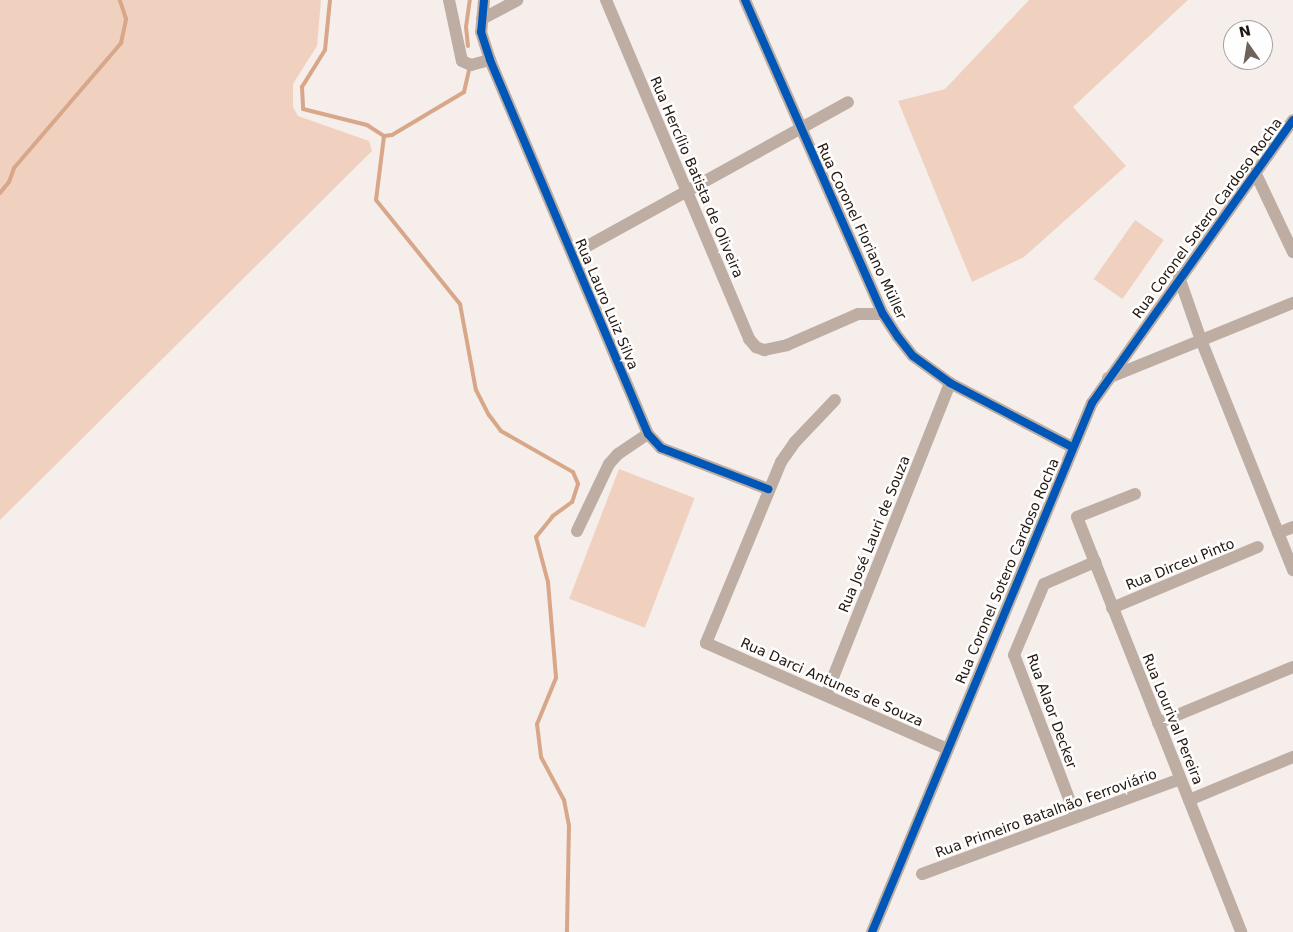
<!DOCTYPE html>
<html>
<head>
<meta charset="utf-8">
<style>
  body { margin:0 }
  #map { position:relative; width:1293px; height:932px; overflow:hidden; background:#f6eeea; font-family:"DejaVu Sans",sans-serif }
  div>[style] { position:absolute }
  [style*='--x'] { left:calc(var(--x)*1px); top:calc(var(--y)*1px); width:calc(var(--w)*1px); rotate:calc(var(--a)*1deg) }
  .green>* { inset:0; background:#f0d1bf; transform-origin:0 0 }
  .stream>* { height:4px; margin:-2px; padding:0 2px; transform-origin:2px; border-radius:2px; background:#d8a789 }
  .minor>* { height:12px; margin:-6px; padding:0 6px; transform-origin:6px; border-radius:6px; background:#bdada3 }
  .cycleway>* { height:8px; margin:-4px; padding:0 4px; transform-origin:4px; border-radius:4px; background:#0057b8 }
  span { translate:-50% -50%; white-space:nowrap; text-align:center; line-height:1.15; -webkit-text-stroke:5px #fefefe; paint-order:stroke }
  .street-label { font-size:14px; color:#23160f }
  .north { position:absolute; left:1223px; top:20px; width:50px; height:50px; box-sizing:border-box; background:#fefefe; border:1px solid #a6a19e; border-radius:50%; rotate:347deg; font-size:14px; font-weight:700; line-height:20px; text-align:center; color:#23160f }
  .north::after { content:''; display:block; margin:auto; width:18px; height:22px; background:#6d625c; clip-path:polygon(50% 0,100% 100%,50% 72%,0 100%) }
</style>
</head>
<body>
<div id="map">
  <div class="green">
    <i style="clip-path:polygon(0 0,321px 0,317px 46px,293px 84px,293px 107px,298px 116px,369px 141px,372px 151px,0 520px)"></i>
    <i style="clip-path:polygon(1029px 0,1188px 0,1073px 107px,1126px 166px,1024px 257px,972px 282px,898px 101px,945px 89px)"></i>
    <i style="left:1135px;top:220px;width:35px;height:72px;rotate:35deg"></i>
    <i style="left:619px;top:469px;width:81px;height:139px;rotate:21deg"></i>
  </div>
  <div class="stream">
    <i style="--x:330;--y:0;--w:50;--a:95.7"></i>
    <i style="--x:325;--y:50;--w:44;--a:121.9"></i>
    <i style="--x:302;--y:87;--w:22;--a:87"></i>
    <i style="--x:303;--y:109;--w:66;--a:14"></i>
    <i style="--x:367;--y:125;--w:20;--a:33"></i>
    <i style="--x:384;--y:136;--w:64;--a:97.1"></i>
    <i style="--x:376;--y:200;--w:134;--a:51.1"></i>
    <i style="--x:460;--y:304;--w:87;--a:79.5"></i>
    <i style="--x:476;--y:390;--w:28;--a:63"></i>
    <i style="--x:489;--y:415;--w:20;--a:53"></i>
    <i style="--x:501;--y:431;--w:83;--a:29.7"></i>
    <i style="--x:573;--y:472;--w:13;--a:67"></i>
    <i style="--x:578;--y:484;--w:19;--a:108"></i>
    <i style="--x:572;--y:502;--w:24;--a:144"></i>
    <i style="--x:553;--y:516;--w:27;--a:129"></i>
    <i style="--x:536;--y:537;--w:47;--a:75.1"></i>
    <i style="--x:548;--y:582;--w:96;--a:85.2"></i>
    <i style="--x:556;--y:678;--w:50;--a:112.4"></i>
    <i style="--x:537;--y:724;--w:33;--a:83"></i>
    <i style="--x:541;--y:757;--w:49;--a:61.9"></i>
    <i style="--x:564;--y:800;--w:25;--a:79"></i>
    <i style="--x:569;--y:825;--w:107;--a:91.1"></i>
    <i style="--x:468;--y:46;--w:19;--a:-96"></i>
    <i style="--x:466;--y:27;--w:27;--a:-82"></i>
    <i style="--x:384;--y:136;--w:8;--a:-7"></i>
    <i style="--x:392;--y:135;--w:84;--a:-30.8"></i>
    <i style="--x:464;--y:92;--w:22;--a:-77"></i>
    <i style="--x:0;--y:193;--w:14;--a:-51"></i>
    <i style="--x:9;--y:182;--w:15;--a:-70"></i>
    <i style="--x:14;--y:168;--w:165;--a:-49.4"></i>
    <i style="--x:121;--y:43;--w:25;--a:-78"></i>
    <i style="--x:126;--y:19;--w:20;--a:-108"></i>
  </div>
  <div class="minor">
    <i style="--x:449;--y:0;--w:62;--a:78"></i>
    <i style="--x:462;--y:61;--w:10;--a:24"></i>
    <i style="--x:471;--y:65;--w:20;--a:-15"></i>
    <i style="--x:484;--y:0;--w:32;--a:95"></i>
    <i style="--x:481;--y:32;--w:29;--a:72"></i>
    <i style="--x:490;--y:60;--w:406;--a:67.1"></i>
    <i style="--x:648;--y:434;--w:19;--a:47"></i>
    <i style="--x:661;--y:448;--w:115;--a:21"></i>
    <i style="--x:606;--y:0;--w:368;--a:67.1"></i>
    <i style="--x:749;--y:339;--w:11;--a:49"></i>
    <i style="--x:756;--y:347;--w:9;--a:21"></i>
    <i style="--x:764;--y:350;--w:24;--a:-12"></i>
    <i style="--x:787;--y:345;--w:77;--a:-23.6"></i>
    <i style="--x:858;--y:314;--w:25;--a:0"></i>
    <i style="--x:745;--y:0;--w:343;--a:66.3"></i>
    <i style="--x:883;--y:314;--w:27;--a:57"></i>
    <i style="--x:898;--y:337;--w:24;--a:52"></i>
    <i style="--x:913;--y:356;--w:46;--a:36.1"></i>
    <i style="--x:950;--y:383;--w:138;--a:27.7"></i>
    <i style="--x:482;--y:19;--w:40;--a:-28"></i>
    <i style="--x:1254;--y:170;--w:91;--a:64.6"></i>
    <i style="--x:573;--y:254;--w:314;--a:-28.9"></i>
    <i style="--x:1179;--y:277;--w:67;--a:70.8"></i>
    <i style="--x:1201;--y:340;--w:248;--a:68.2"></i>
    <i style="--x:1108;--y:378;--w:200;--a:-22.1"></i>
    <i style="--x:835;--y:400;--w:58;--a:133.6"></i>
    <i style="--x:795;--y:442;--w:24;--a:125"></i>
    <i style="--x:781;--y:462;--w:196;--a:112.5"></i>
    <i style="--x:706;--y:643;--w:263;--a:23.7"></i>
    <i style="--x:1135;--y:494;--w:62;--a:158.4"></i>
    <i style="--x:1077;--y:517;--w:446;--a:68.4"></i>
    <i style="--x:577;--y:531;--w:74;--a:-64.5"></i>
    <i style="--x:609;--y:464;--w:13;--a:-48"></i>
    <i style="--x:618;--y:454;--w:36;--a:-34"></i>
    <i style="--x:1278;--y:533;--w:16;--a:-22"></i>
    <i style="--x:1112;--y:608;--w:158;--a:-22.7"></i>
    <i style="--x:826;--y:695;--w:336;--a:-68.3"></i>
    <i style="--x:1158;--y:723;--w:146;--a:-22.5"></i>
    <i style="--x:1189;--y:800;--w:113;--a:-22.5"></i>
    <i style="--x:1076;--y:817;--w:173;--a:-110.9"></i>
    <i style="--x:1014;--y:655;--w:77;--a:-67.1"></i>
    <i style="--x:1044;--y:584;--w:56;--a:-23.3"></i>
    <i style="--x:922;--y:874;--w:275;--a:-20.2"></i>
    <i style="--x:872;--y:932;--w:573;--a:-67.42"></i>
    <i style="--x:1092;--y:403;--w:347;--a:-54.6"></i>
  </div>
  <div class="cycleway">
    <i style="--x:484;--y:0;--w:32;--a:95"></i>
    <i style="--x:481;--y:32;--w:29;--a:72"></i>
    <i style="--x:490;--y:60;--w:406;--a:67.1"></i>
    <i style="--x:648;--y:434;--w:19;--a:47"></i>
    <i style="--x:661;--y:448;--w:115;--a:21"></i>
    <i style="--x:745;--y:0;--w:343;--a:66.3"></i>
    <i style="--x:883;--y:314;--w:27;--a:57"></i>
    <i style="--x:898;--y:337;--w:24;--a:52"></i>
    <i style="--x:913;--y:356;--w:46;--a:36.1"></i>
    <i style="--x:950;--y:383;--w:138;--a:27.7"></i>
    <i style="--x:872;--y:932;--w:573;--a:-67.42"></i>
    <i style="--x:1092;--y:403;--w:347;--a:-54.6"></i>
  </div>
  <div class="street-label">
    <span style="left:697px;top:177px;rotate:67deg">Rua Hercílio Batista de Oliveira</span>
    <span style="left:1207px;top:218px;rotate:-54deg">Rua Coronel Sotero Cardoso Rocha</span>
    <span style="left:862px;top:231px;rotate:65deg">Rua Coronel Floriano Müller</span>
    <span style="left:607px;top:304px;rotate:67deg">Rua Lauro Luiz Silva</span>
    <span style="left:874px;top:534px;rotate:-68deg">Rua José Lauri de Souza</span>
    <span style="left:1180px;top:564px;rotate:-22deg">Rua Dirceu Pinto</span>
    <span style="left:1007px;top:571px;rotate:-67deg">Rua Coronel Sotero Cardoso Rocha</span>
    <span style="left:832px;top:682px;rotate:24deg">Rua Darci Antunes de Souza</span>
    <span style="left:1052px;top:711px;rotate:70deg">Rua Alaor Decker</span>
    <span style="left:1173px;top:719px;rotate:68deg">Rua Lourival Pereira</span>
    <span style="left:1046px;top:813px;rotate:-20deg">Rua Primeiro Batalhão Ferroviário</span>
  </div>
  <div class="north">N</div>
</div>
</body>
</html>
